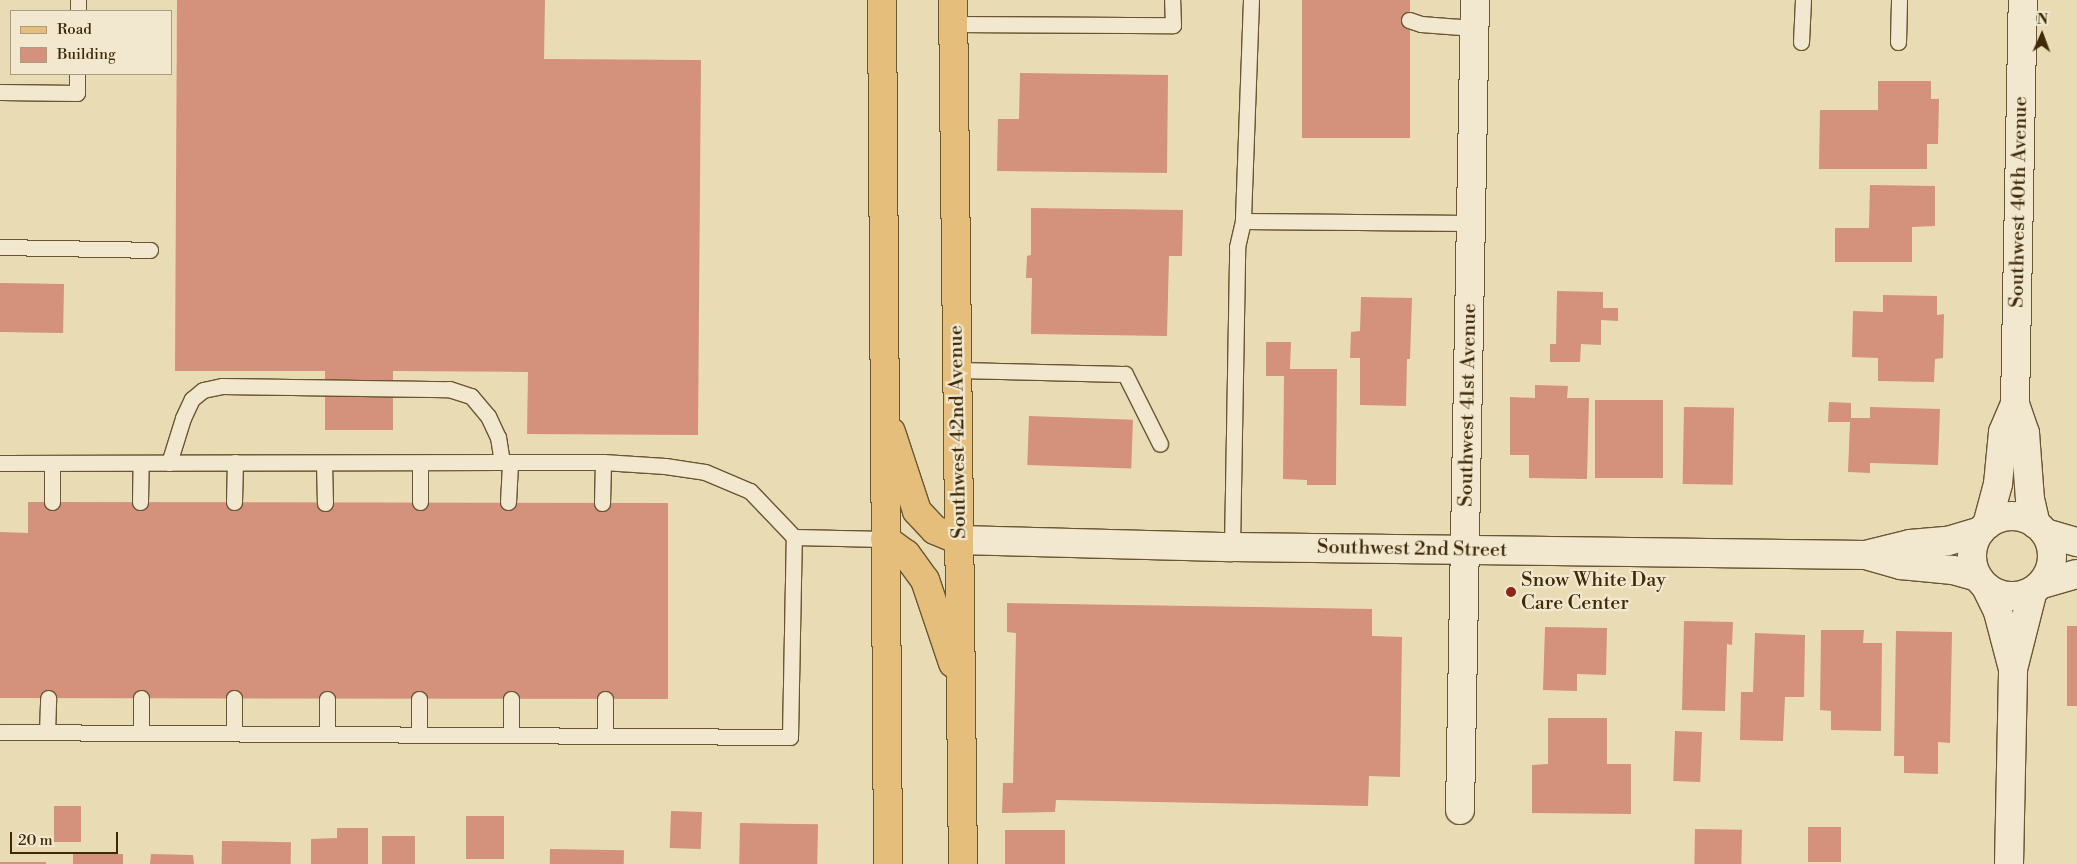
<!DOCTYPE html>
<html>
<head>
<meta charset="utf-8">
<style>
  body { margin:0 }
  #map { position:relative; width:2077px; height:864px; overflow:hidden; background:#e9dcb5; font-family:"Libre Bodoni",serif }
  div>[style] { position:absolute }
  [style*='--x'] { left:calc(var(--x)*1px); top:calc(var(--y)*1px); width:calc(var(--w)*1px); rotate:calc(var(--a)*1deg) }
  .building>* { inset:0; background:#d4917c; transform-origin:0 0 }
  .roads { filter:drop-shadow(1px 0 #6a5632) drop-shadow(-1px 0 #6a5632) drop-shadow(0 1px #6a5632) drop-shadow(0 -1px #6a5632) }
  .lane>* { height:15px; margin:-7.5px; padding:0 7.5px; transform-origin:7.5px; border-radius:7.5px; background:#f1e8cf }
  .street>* { height:28px; margin:-14px; padding:0 14px; transform-origin:14px; border-radius:14px; background:#f1e8cf }
  .street>.ring { margin:-14px; padding:0; box-sizing:content-box; background:none; border:28px solid #f1e8cf; border-radius:50% }
  .primary>* { height:28px; margin:-14px; padding:0 14px; transform-origin:14px; border-radius:14px; background:#e4be7a }
  .dots>* { width:14px; height:14px; translate:-50% -50%; box-sizing:border-box; border:2px solid #f1e8cf; border-radius:50% }
  span { translate:-50% -50%; white-space:nowrap; text-align:center; line-height:1.15; -webkit-text-stroke:4.5px #f1e8cf; paint-order:stroke }
  .street-label { font-size:20px; color:#3f2907 }
  .poi-label { font-size:20px; color:#3f2907 }
  .left { translate:0 -50%; text-align:left }
  .legend { position:absolute; left:10px; top:10px; width:162px; height:65px; box-sizing:border-box; background:#f1e8cf; border:1px solid #aa9c7f; margin:0; padding:6px 9px; list-style:none; font-size:15px; color:#3f2907 }
  .legend li { display:flex; align-items:center; gap:10px; height:25px }
  .legend b { width:25px; border:1px solid #aa9c7f }
  .north { position:absolute; left:2017px; top:10px; width:50px; height:50px; -webkit-text-stroke:4px #f1e8cf; paint-order:stroke; rotate:2deg; font-size:14px; font-weight:700; line-height:20px; text-align:center; color:#3f2907 }
  .north::after { content:''; display:block; margin:auto; width:18px; height:22px; background:#3f2907; clip-path:polygon(50% 0,100% 100%,50% 72%,0 100%) }
  .scale { position:absolute; left:10px; top:832px; width:108px; height:22px; box-sizing:border-box; border:2px solid #3f2907; border-top:0; padding-left:6px; font-size:15px; line-height:18px; white-space:nowrap; color:#3f2907; -webkit-text-stroke:4px #f1e8cf; paint-order:stroke }
</style>
</head>
<body>
<div id="map">
  <div class="building">
    <i style="clip-path:polygon(177px 0,545px 0,544px 59px,701px 60px,698px 435px,527px 434px,528px 372px,393px 371px,393px 430px,325px 430px,325px 371px,175px 371px)"></i>
    <i style="left:1302px;top:0;width:108px;height:138px"></i>
    <i style="clip-path:polygon(1020px 73px,1168px 75px,1167px 173px,997px 171px,998px 119px,1019px 119px)"></i>
    <i style="clip-path:polygon(1878px 81px,1931px 81px,1931px 99px,1939px 99px,1938px 144px,1927px 144px,1927px 169px,1819px 169px,1820px 110px,1878px 110px)"></i>
    <i style="clip-path:polygon(1870px 185px,1935px 186px,1935px 226px,1912px 227px,1912px 262px,1835px 262px,1835px 228px,1869px 228px)"></i>
    <i style="clip-path:polygon(1031px 208px,1183px 210px,1182px 256px,1169px 256px,1167px 336px,1031px 334px,1032px 278px,1026px 278px,1027px 256px,1031px 255px)"></i>
    <i style="left:0;top:283px;width:64px;height:49px;rotate:1deg"></i>
    <i style="clip-path:polygon(1557px 291px,1603px 292px,1603px 308px,1618px 308px,1618px 321px,1601px 320px,1601px 345px,1581px 344px,1580px 362px,1550px 362px,1550px 344px,1556px 344px)"></i>
    <i style="clip-path:polygon(1883px 295px,1937px 296px,1937px 315px,1944px 314px,1943px 358px,1935px 359px,1934px 382px,1878px 381px,1878px 358px,1852px 357px,1853px 311px,1883px 312px)"></i>
    <i style="clip-path:polygon(1361px 297px,1412px 298px,1410px 359px,1407px 359px,1406px 406px,1360px 405px,1360px 358px,1350px 358px,1351px 332px,1360px 331px)"></i>
    <i style="clip-path:polygon(1266px 342px,1291px 342px,1290px 369px,1337px 369px,1336px 485px,1307px 485px,1307px 480px,1283px 479px,1284px 376px,1266px 376px)"></i>
    <i style="clip-path:polygon(1535px 385px,1568px 386px,1567px 398px,1589px 398px,1587px 479px,1529px 478px,1529px 455px,1510px 455px,1510px 397px,1535px 398px)"></i>
    <i style="left:1595px;top:400px;width:68px;height:78px"></i>
    <i style="clip-path:polygon(1829px 402px,1851px 403px,1851px 418px,1870px 418px,1870px 407px,1940px 409px,1938px 465px,1870px 463px,1870px 473px,1848px 472px,1850px 422px,1828px 422px)"></i>
    <i style="left:1684px;top:407px;width:50px;height:77px;rotate:1deg"></i>
    <i style="left:1029px;top:416px;width:104px;height:49px;rotate:2deg"></i>
    <i style="clip-path:polygon(28px 502px,668px 503px,668px 699px,0 698px,0 532px,28px 533px)"></i>
    <i style="clip-path:polygon(1007px 603px,1372px 609px,1372px 636px,1402px 637px,1400px 777px,1369px 776px,1368px 806px,1056px 800px,1055px 812px,1002px 813px,1003px 783px,1013px 783px,1016px 633px,1007px 632px)"></i>
    <i style="clip-path:polygon(1684px 621px,1733px 622px,1732px 645px,1727px 644px,1725px 711px,1682px 710px)"></i>
    <i style="left:2067px;top:626px;width:10px;height:80px"></i>
    <i style="clip-path:polygon(1545px 627px,1607px 628px,1606px 675px,1577px 674px,1577px 691px,1543px 690px)"></i>
    <i style="clip-path:polygon(1821px 630px,1864px 630px,1863px 643px,1882px 643px,1881px 731px,1831px 730px,1831px 711px,1820px 710px)"></i>
    <i style="clip-path:polygon(1896px 631px,1952px 632px,1950px 743px,1938px 742px,1938px 774px,1904px 773px,1904px 756px,1894px 756px)"></i>
    <i style="clip-path:polygon(1755px 633px,1805px 635px,1804px 697px,1785px 697px,1783px 741px,1740px 740px,1741px 692px,1753px 692px)"></i>
    <i style="clip-path:polygon(1548px 718px,1607px 718px,1607px 764px,1631px 764px,1631px 814px,1532px 813px,1532px 765px,1548px 764px)"></i>
    <i style="left:1675px;top:731px;width:27px;height:50px;rotate:2deg"></i>
    <i style="left:54px;top:806px;width:27px;height:36px"></i>
    <i style="left:671px;top:811px;width:31px;height:37px;rotate:2deg"></i>
    <i style="left:466px;top:816px;width:38px;height:43px"></i>
    <i style="left:740px;top:823px;width:78px;height:41px;rotate:1deg"></i>
    <i style="left:1808px;top:827px;width:33px;height:35px"></i>
    <i style="clip-path:polygon(337px 828px,368px 828px,368px 864px,311px 864px,311px 839px,337px 838px)"></i>
    <i style="left:1695px;top:829px;width:47px;height:35px;rotate:1deg"></i>
    <i style="left:1005px;top:830px;width:60px;height:34px"></i>
    <i style="left:382px;top:836px;width:33px;height:28px"></i>
    <i style="left:222px;top:841px;width:69px;height:23px;rotate:1deg"></i>
    <i style="left:550px;top:849px;width:74px;height:15px;rotate:1deg"></i>
    <i style="left:73px;top:854px;width:50px;height:10px"></i>
    <i style="clip-path:polygon(151px 854px,193px 855px,194px 864px,150px 864px)"></i>
    <i style="left:0;top:862px;width:46px;height:2px"></i>
  </div>
  <div class="roads">
    <div class="lane">
      <i style="--x:1251;--y:0;--w:221;--a:92.1"></i>
      <i style="--x:1243;--y:221;--w:228;--a:0.5"></i>
      <i style="--x:78;--y:11;--w:11;--a:-90"></i>
      <i style="--x:1409;--y:20;--w:13;--a:18"></i>
      <i style="--x:1421;--y:24;--w:53;--a:4.3"></i>
      <i style="--x:953;--y:24;--w:220;--a:0.3"></i>
      <i style="--x:1173;--y:25;--w:25;--a:-92"></i>
      <i style="--x:1801;--y:42;--w:42;--a:-87.3"></i>
      <i style="--x:1898;--y:42;--w:42;--a:-88.6"></i>
      <i style="--x:0;--y:92;--w:77;--a:0.7"></i>
      <i style="--x:77;--y:93;--w:19;--a:-90"></i>
      <i style="--x:0;--y:247;--w:150;--a:1.1"></i>
      <i style="--x:957;--y:370;--w:168;--a:1.4"></i>
      <i style="--x:1125;--y:374;--w:78;--a:63.4"></i>
      <i style="--x:0;--y:463;--w:603;--a:-0.1"></i>
      <i style="--x:603;--y:462;--w:62;--a:3.7"></i>
      <i style="--x:665;--y:466;--w:40;--a:8.5"></i>
      <i style="--x:705;--y:472;--w:49;--a:22.9"></i>
      <i style="--x:750;--y:491;--w:64;--a:46.3"></i>
      <i style="--x:794;--y:537;--w:91;--a:1.3"></i>
      <i style="--x:52;--y:463;--w:39;--a:90"></i>
      <i style="--x:169;--y:463;--w:47;--a:-72.7"></i>
      <i style="--x:183;--y:418;--w:21;--a:-65"></i>
      <i style="--x:192;--y:399;--w:14;--a:-39"></i>
      <i style="--x:203;--y:390;--w:19;--a:-12"></i>
      <i style="--x:222;--y:386;--w:227;--a:0.8"></i>
      <i style="--x:449;--y:389;--w:23;--a:18"></i>
      <i style="--x:471;--y:396;--w:26;--a:50"></i>
      <i style="--x:488;--y:416;--w:23;--a:65"></i>
      <i style="--x:498;--y:437;--w:25;--a:81"></i>
      <i style="--x:324;--y:463;--w:40;--a:88.6"></i>
      <i style="--x:140;--y:502;--w:39;--a:-89"></i>
      <i style="--x:234;--y:502;--w:40;--a:-88.6"></i>
      <i style="--x:420;--y:502;--w:39;--a:-90"></i>
      <i style="--x:508;--y:502;--w:39;--a:-87"></i>
      <i style="--x:602;--y:503;--w:41;--a:-88.6"></i>
      <i style="--x:1232;--y:547;--w:300;--a:-89"></i>
      <i style="--x:1237;--y:247;--w:27;--a:-77"></i>
      <i style="--x:141;--y:698;--w:35;--a:90"></i>
      <i style="--x:0;--y:732;--w:790;--a:0.36"></i>
      <i style="--x:790;--y:737;--w:200;--a:-88.9"></i>
      <i style="--x:47;--y:732;--w:34;--a:-88"></i>
      <i style="--x:234;--y:733;--w:35;--a:-90"></i>
      <i style="--x:419;--y:733;--w:34;--a:-90"></i>
      <i style="--x:327;--y:734;--w:35;--a:-90"></i>
      <i style="--x:511;--y:734;--w:35;--a:-90"></i>
      <i style="--x:605;--y:735;--w:36;--a:-90"></i>
    </div>
    <div class="street">
      <i style="--x:2015;--y:404;--w:31;--a:71"></i>
      <i style="--x:2025;--y:433;--w:66;--a:85.7"></i>
      <i style="--x:2030;--y:499;--w:26;--a:77"></i>
      <i class="ring" style="left:1972px;top:516px;width:52px;height:52px"></i>
      <i style="--x:1987;--y:525;--w:42;--a:-75"></i>
      <i style="--x:1998;--y:484;--w:52;--a:-84.5"></i>
      <i style="--x:2003;--y:432;--w:30;--a:-67"></i>
      <i style="--x:2015;--y:404;--w:404;--a:-88.9"></i>
      <i style="--x:2045;--y:533;--w:33;--a:16"></i>
      <i style="--x:959;--y:540;--w:273;--a:1.5"></i>
      <i style="--x:1232;--y:547;--w:633;--a:0.72"></i>
      <i style="--x:1865;--y:555;--w:46;--a:-13.7"></i>
      <i style="--x:1910;--y:544;--w:38;--a:-5"></i>
      <i style="--x:1948;--y:541;--w:34;--a:-17"></i>
      <i style="--x:1869;--y:556;--w:33;--a:16"></i>
      <i style="--x:1901;--y:565;--w:52;--a:5.5"></i>
      <i style="--x:1953;--y:570;--w:25;--a:16"></i>
      <i style="--x:2042;--y:584;--w:36;--a:-16"></i>
      <i style="--x:1986;--y:587;--w:28;--a:64"></i>
      <i style="--x:1998;--y:612;--w:59;--a:75.3"></i>
      <i style="--x:1460;--y:810;--w:810;--a:-88.94"></i>
      <i style="--x:2009;--y:864;--w:195;--a:-88.8"></i>
      <i style="--x:2013;--y:669;--w:81;--a:-75.8"></i>
    </div>
    <div class="primary">
      <i style="--x:882;--y:0;--w:864;--a:89.6"></i>
      <i style="--x:953;--y:0;--w:864;--a:89.34"></i>
      <i style="--x:891;--y:432;--w:83;--a:71.8"></i>
      <i style="--x:917;--y:511;--w:26;--a:47"></i>
      <i style="--x:935;--y:530;--w:26;--a:23"></i>
      <i style="--x:885;--y:539;--w:26;--a:36"></i>
      <i style="--x:906;--y:554;--w:32;--a:54"></i>
      <i style="--x:925;--y:580;--w:88;--a:71.4"></i>
    </div>
  </div>
  <div class="dots">
    <i style="left:1511px;top:592px;background:#8f2418"></i>
  </div>
  <div class="street-label">
    <span style="left:2019px;top:202px;rotate:-89deg">Southwest 40th Avenue</span>
    <span style="left:1468px;top:405px;rotate:-89deg">Southwest 41st Avenue</span>
    <span style="left:958px;top:432px;rotate:-91deg">Southwest 42nd Avenue</span>
    <span style="left:1412px;top:549px;rotate:1deg">Southwest 2nd Street</span>
  </div>
  <div class="poi-label">
    <span class="left" style="left:1521px;top:592px">Snow White Day<br>Care Center</span>
  </div>
  <ul class="legend">
  <li><b style="height:6px;background:#e4be7a"></b>Road</li>
  <li><b style="height:14px;background:#d4917c"></b>Building</li>
  </ul>
  <div class="north">N</div>
  <div class="scale">20 m</div>
</div>
</body>
</html>
